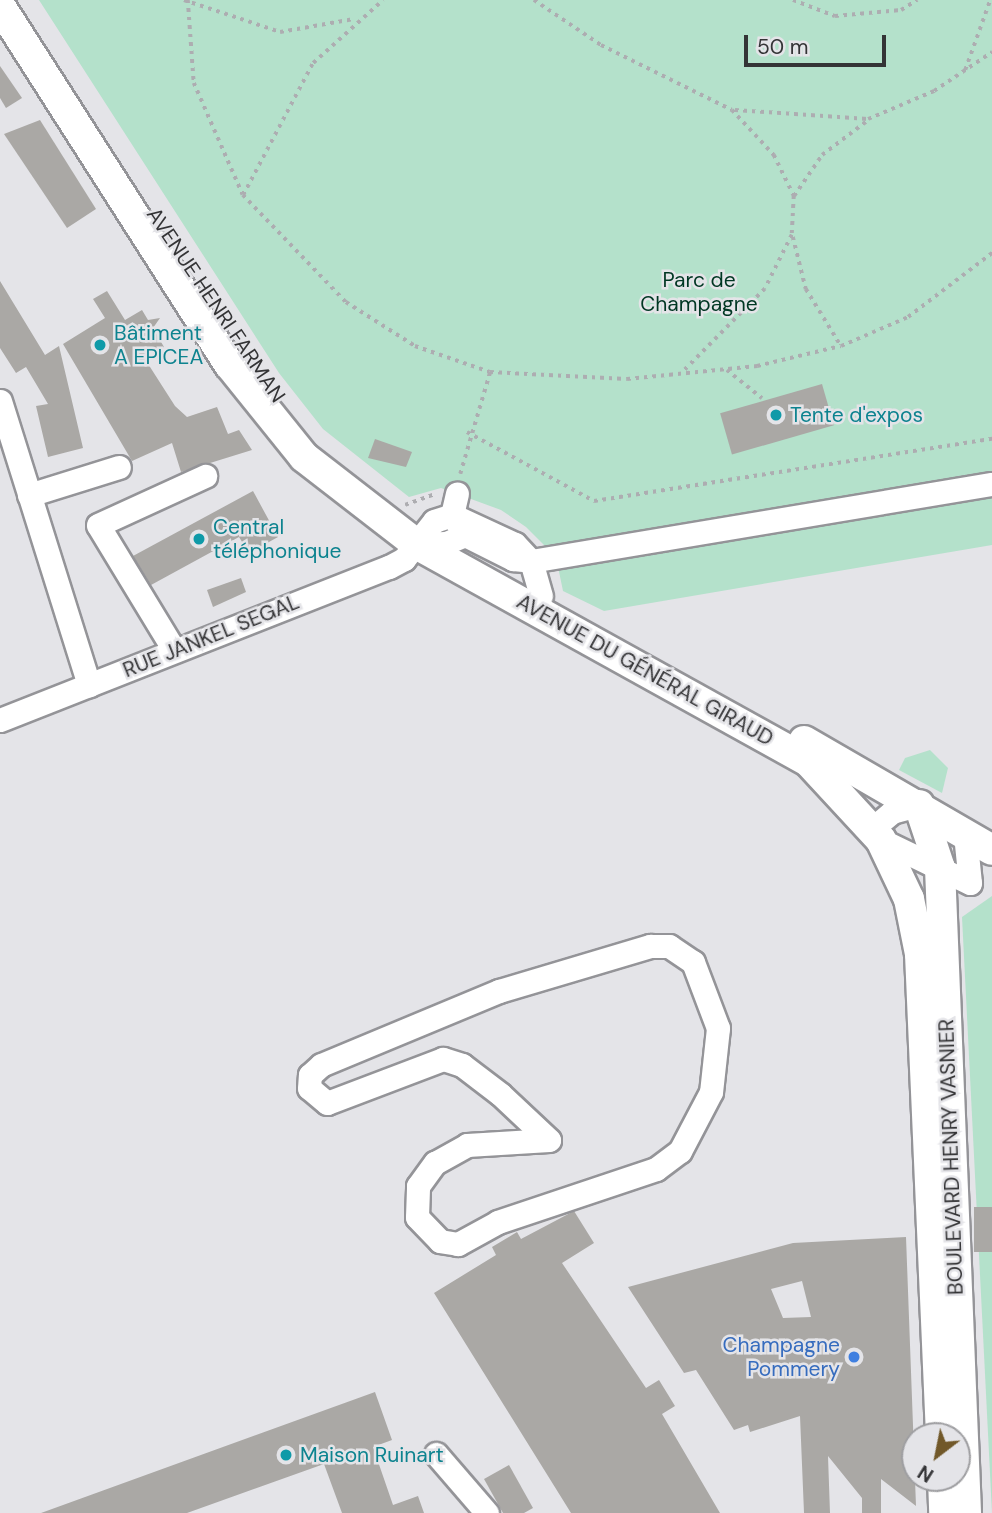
<!DOCTYPE html>
<html>
<head>
<meta charset="utf-8">
<style>
  body { margin:0 }
  #map { position:relative; width:992px; height:1513px; overflow:hidden; background:#e4e4e8; font-family:"DM Sans",sans-serif }
  div>[style] { position:absolute }
  [style*='--x'] { left:calc(var(--x)*1px); top:calc(var(--y)*1px); width:calc(var(--w)*1px); rotate:calc(var(--a)*1deg) }
  .green>* { inset:0; background:#b4e1cb }
  .building>* { inset:0; background:#aaa8a5; transform-origin:0 0 }
  .path>* { height:3.5px; margin-top:-1.75px; transform-origin:0; background:repeating-linear-gradient(90deg,#adadb1 0 3.5px,transparent 0 8.5px) }
  .roads { filter:drop-shadow(2px 0 #949498) drop-shadow(-2px 0 #949498) drop-shadow(0 2px #949498) drop-shadow(0 -2px #949498) }
  .minor>* { height:23px; margin:-11.5px; padding:0 11.5px; transform-origin:11.5px; border-radius:11.5px; background:#fff }
  .major>* { height:30px; margin:-15px; padding:0 15px; transform-origin:15px; border-radius:15px; background:#fff }
  .dots>* { width:19px; height:19px; translate:-50% -50%; box-sizing:border-box; border:4px solid #e4e4e8; border-radius:50% }
  span { translate:-50% -50%; white-space:nowrap; text-align:center; line-height:1.15; -webkit-text-stroke:5px #e4e4e8; paint-order:stroke }
  .park-label { font-size:21px; color:#003723 }
  .street-label { font-size:21px; color:#343436 }
  .culture-label { font-size:21px; color:#0d838f }
  .left { translate:0 -50%; text-align:left }
  .shop-label { font-size:21px; color:#366cbe }
  .right { translate:-100% -50%; text-align:right }
  .north { position:absolute; left:901px; top:1422px; width:70px; height:70px; box-sizing:border-box; background:#e4e4e8; border:2px solid #9e9ea1; border-radius:50%; rotate:212deg; font-size:19px; font-weight:700; line-height:28px; text-align:center; color:#343436 }
  .north::after { content:''; display:block; margin:auto; width:24px; height:32px; background:#715829; clip-path:polygon(50% 0,100% 100%,50% 72%,0 100%) }
  .scale { position:absolute; left:744px; top:35px; width:142px; height:32px; box-sizing:border-box; border:4px solid #343436; border-top:0; padding-left:9px; font-size:21px; line-height:24px; white-space:nowrap; color:#343436; -webkit-text-stroke:5px #e4e4e8; paint-order:stroke }
</style>
</head>
<body>
<div id="map">
  <div class="green">
    <i style="clip-path:polygon(39px 0,992px 0,992px 545px,604px 611px,563px 591px,556px 557px,526px 527px,501px 510px,441px 488px,409px 497px,323px 429px,279px 373px)"></i>
    <i style="clip-path:polygon(930px 750px,948px 768px,942px 793px,899px 770px,905px 758px)"></i>
    <i style="clip-path:polygon(992px 896px,992px 1513px,962px 917px)"></i>
  </div>
  <div class="building">
    <i style="clip-path:polygon(0 66px,22px 98px,6px 108px,0 98px)"></i>
    <i style="clip-path:polygon(40px 120px,96px 209px,67px 228px,4px 134px)"></i>
    <i style="clip-path:polygon(0 281px,45px 355px,59px 346px,83px 448px,48px 457px,36px 406px,48px 404px,26px 367px,16px 373px,0 348px)"></i>
    <i style="clip-path:polygon(107px 291px,125px 320px,142px 310px,148px 320px,160px 318px,153px 328px,164px 347px,143px 356px,175px 406px,187px 417px,217px 407px,228px 434px,239px 430px,252px 450px,181px 472px,172px 443px,132px 461px,63px 344px,105px 318px,93px 299px)"></i>
    <i style="left:822px;top:384px;width:43px;height:106px;rotate:74deg"></i>
    <i style="clip-path:polygon(375px 439px,412px 452px,406px 467px,368px 458px)"></i>
    <i style="clip-path:polygon(253px 491px,278px 537px,249px 553px,239px 537px,151px 585px,133px 556px)"></i>
    <i style="clip-path:polygon(241px 578px,246px 592px,213px 607px,207px 590px)"></i>
    <i style="left:974px;top:1207px;width:18px;height:45px"></i>
    <i style="clip-path:polygon(574px 1211px,594px 1243px,562px 1263px,646px 1388px,659px 1380px,675px 1406px,662px 1414px,720px 1513px,571px 1513px,434px 1293px,496px 1255px,492px 1247px,517px 1232px,521px 1239px)"></i>
    <i style="clip-path:polygon(evenodd,906px 1237px,916px 1506px,881px 1479px,881px 1513px,862px 1513px,862px 1498px,828px 1456px,830px 1513px,804px 1513px,800px 1416px,750px 1432px,748px 1425px,734px 1430px,696px 1370px,684px 1373px,628px 1287px,793px 1243px,906px 1237px,802px 1281px,811px 1317px,783px 1318px,771px 1289px,802px 1281px)"></i>
    <i style="clip-path:polygon(375px 1392px,392px 1440px,373px 1447px,393px 1505px,418px 1496px,424px 1513px,342px 1513px,324px 1464px,187px 1513px,41px 1513px)"></i>
    <i style="clip-path:polygon(509px 1465px,533px 1508px,524px 1513px,503px 1513px,484px 1479px)"></i>
  </div>
  <div class="path">
    <i style="--x:184;--y:0;--w:101;--a:18.4"></i>
    <i style="--x:280;--y:32;--w:75;--a:-10"></i>
    <i style="--x:188;--y:0;--w:83;--a:85.9"></i>
    <i style="--x:194;--y:83;--w:122;--a:66.4"></i>
    <i style="--x:243;--y:195;--w:149;--a:46.1"></i>
    <i style="--x:346;--y:302;--w:82;--a:32.5"></i>
    <i style="--x:415;--y:346;--w:79;--a:19.1"></i>
    <i style="--x:490;--y:372;--w:137;--a:2.9"></i>
    <i style="--x:627;--y:379;--w:131;--a:-5.7"></i>
    <i style="--x:757;--y:366;--w:86;--a:-13.4"></i>
    <i style="--x:841;--y:346;--w:73;--a:-23.4"></i>
    <i style="--x:908;--y:317;--w:106;--a:-37.3"></i>
    <i style="--x:534;--y:0;--w:81;--a:33.9"></i>
    <i style="--x:601;--y:45;--w:146;--a:26.4"></i>
    <i style="--x:732;--y:110;--w:62;--a:47"></i>
    <i style="--x:774;--y:155;--w:46;--a:64"></i>
    <i style="--x:794;--y:196;--w:39;--a:93"></i>
    <i style="--x:792;--y:235;--w:60;--a:116.6"></i>
    <i style="--x:765;--y:289;--w:117;--a:134.7"></i>
    <i style="--x:793;--y:0;--w:45;--a:20.9"></i>
    <i style="--x:835;--y:16;--w:66;--a:-5.2"></i>
    <i style="--x:901;--y:10;--w:19;--a:-32"></i>
    <i style="--x:965;--y:70;--w:74;--a:-70.3"></i>
    <i style="--x:735;--y:110;--w:133;--a:3.9"></i>
    <i style="--x:868;--y:119;--w:72;--a:-23"></i>
    <i style="--x:934;--y:91;--w:70;--a:-33.9"></i>
    <i style="--x:243;--y:195;--w:149;--a:-62.1"></i>
    <i style="--x:313;--y:63;--w:94;--a:-42"></i>
    <i style="--x:794;--y:196;--w:50;--a:-55.7"></i>
    <i style="--x:822;--y:155;--w:56;--a:-37.1"></i>
    <i style="--x:793;--y:237;--w:54;--a:76"></i>
    <i style="--x:806;--y:289;--w:67;--a:58.4"></i>
    <i style="--x:727;--y:370;--w:45;--a:38.7"></i>
    <i style="--x:467;--y:432;--w:145;--a:28.5"></i>
    <i style="--x:594;--y:501;--w:403;--a:-8.9"></i>
    <i style="--x:460;--y:474;--w:106;--a:-73.6"></i>
    <i style="--x:405;--y:505;--w:33;--a:-20"></i>
  </div>
  <div class="roads">
    <div class="minor">
      <i style="--x:0;--y:401;--w:298;--a:72.6"></i>
      <i style="--x:29;--y:495;--w:94;--a:-17.3"></i>
      <i style="--x:465;--y:535;--w:54;--a:26.6"></i>
      <i style="--x:513;--y:559;--w:18;--a:6"></i>
      <i style="--x:531;--y:561;--w:467;--a:-9.5"></i>
      <i style="--x:416;--y:544;--w:30;--a:-2"></i>
      <i style="--x:446;--y:543;--w:21;--a:-23"></i>
      <i style="--x:465;--y:535;--w:24;--a:-123"></i>
      <i style="--x:452;--y:515;--w:22;--a:-77"></i>
      <i style="--x:174;--y:650;--w:146;--a:-121.3"></i>
      <i style="--x:98;--y:525;--w:118;--a:-24.6"></i>
      <i style="--x:0;--y:720;--w:418;--a:-21.5"></i>
      <i style="--x:389;--y:567;--w:17;--a:-28"></i>
      <i style="--x:404;--y:559;--w:48;--a:-51.7"></i>
      <i style="--x:434;--y:521;--w:19;--a:-18"></i>
      <i style="--x:452;--y:515;--w:69;--a:24.7"></i>
      <i style="--x:515;--y:544;--w:23;--a:47"></i>
      <i style="--x:531;--y:561;--w:36;--a:74"></i>
      <i style="--x:873;--y:828;--w:25;--a:-40"></i>
      <i style="--x:892;--y:812;--w:28;--a:-15"></i>
      <i style="--x:965;--y:834;--w:49;--a:84.2"></i>
      <i style="--x:881;--y:840;--w:99;--a:25.8"></i>
      <i style="--x:650;--y:946;--w:19;--a:0"></i>
      <i style="--x:669;--y:946;--w:29;--a:34"></i>
      <i style="--x:693;--y:962;--w:71;--a:69.3"></i>
      <i style="--x:718;--y:1028;--w:64;--a:96.2"></i>
      <i style="--x:711;--y:1092;--w:67;--a:117.7"></i>
      <i style="--x:680;--y:1151;--w:30;--a:143"></i>
      <i style="--x:656;--y:1169;--w:167;--a:161.5"></i>
      <i style="--x:498;--y:1222;--w:46;--a:151.2"></i>
      <i style="--x:458;--y:1244;--w:18;--a:-171"></i>
      <i style="--x:440;--y:1241;--w:33;--a:-134"></i>
      <i style="--x:417;--y:1217;--w:31;--a:-88"></i>
      <i style="--x:418;--y:1186;--w:29;--a:-54"></i>
      <i style="--x:435;--y:1163;--w:37;--a:-29"></i>
      <i style="--x:467;--y:1145;--w:82;--a:-3.5"></i>
      <i style="--x:549;--y:1140;--w:67;--a:-136.8"></i>
      <i style="--x:500;--y:1094;--w:48;--a:-142.7"></i>
      <i style="--x:462;--y:1065;--w:20;--a:-162"></i>
      <i style="--x:443;--y:1059;--w:124;--a:159.2"></i>
      <i style="--x:327;--y:1103;--w:23;--a:-140"></i>
      <i style="--x:309;--y:1088;--w:13;--a:-86"></i>
      <i style="--x:310;--y:1075;--w:15;--a:-42"></i>
      <i style="--x:321;--y:1065;--w:193;--a:-22.6"></i>
      <i style="--x:499;--y:991;--w:158;--a:-16.6"></i>
      <i style="--x:436;--y:1454;--w:78;--a:49.2"></i>
    </div>
    <div class="major">
      <i style="--x:0;--y:6;--w:426;--a:57.4"></i>
      <i style="--x:230;--y:365;--w:118;--a:51.2"></i>
      <i style="--x:304;--y:457;--w:142;--a:37.8"></i>
      <i style="--x:416;--y:544;--w:449;--a:29"></i>
      <i style="--x:809;--y:762;--w:106;--a:47.3"></i>
      <i style="--x:881;--y:840;--w:65;--a:64.6"></i>
      <i style="--x:909;--y:899;--w:56;--a:78.7"></i>
      <i style="--x:920;--y:954;--w:482;--a:87.5"></i>
      <i style="--x:804;--y:741;--w:217;--a:30.1"></i>
      <i style="--x:919;--y:805;--w:66;--a:71.6"></i>
      <i style="--x:940;--y:868;--w:646;--a:87.69"></i>
      <i style="--x:943;--y:1478;--w:35;--a:88"></i>
    </div>
  </div>
  <div class="dots">
    <i style="left:100px;top:345px;background:#0f9aa8"></i>
    <i style="left:776px;top:415px;background:#0f9aa8"></i>
    <i style="left:199px;top:539px;background:#0f9aa8"></i>
    <i style="left:854px;top:1357px;background:#3f7fe0"></i>
    <i style="left:286px;top:1455px;background:#0f9aa8"></i>
  </div>
  <div class="park-label">
    <span style="left:699px;top:292px">Parc de<br>Champagne</span>
  </div>
  <div class="street-label">
    <span style="left:216px;top:305px;rotate:56deg">AVENUE HENRI FARMAN</span>
    <span style="left:211px;top:636px;rotate:-22deg">RUE JANKEL SEGAL</span>
    <span style="left:645px;top:670px;rotate:29deg">AVENUE DU GÉNÉRAL GIRAUD</span>
    <span style="left:951px;top:1157px;rotate:-92deg">BOULEVARD HENRY VASNIER</span>
  </div>
  <div class="culture-label">
    <span class="left" style="left:114px;top:345px">Bâtiment<br>A EPICEA</span>
    <span class="left" style="left:790px;top:415px">Tente d'expos</span>
    <span class="left" style="left:213px;top:539px">Central<br>téléphonique</span>
    <span class="left" style="left:300px;top:1455px">Maison Ruinart</span>
  </div>
  <div class="shop-label">
    <span class="right" style="left:840px;top:1357px">Champagne<br>Pommery</span>
  </div>
  <div class="north">N</div>
  <div class="scale">50 m</div>
</div>
</body>
</html>
